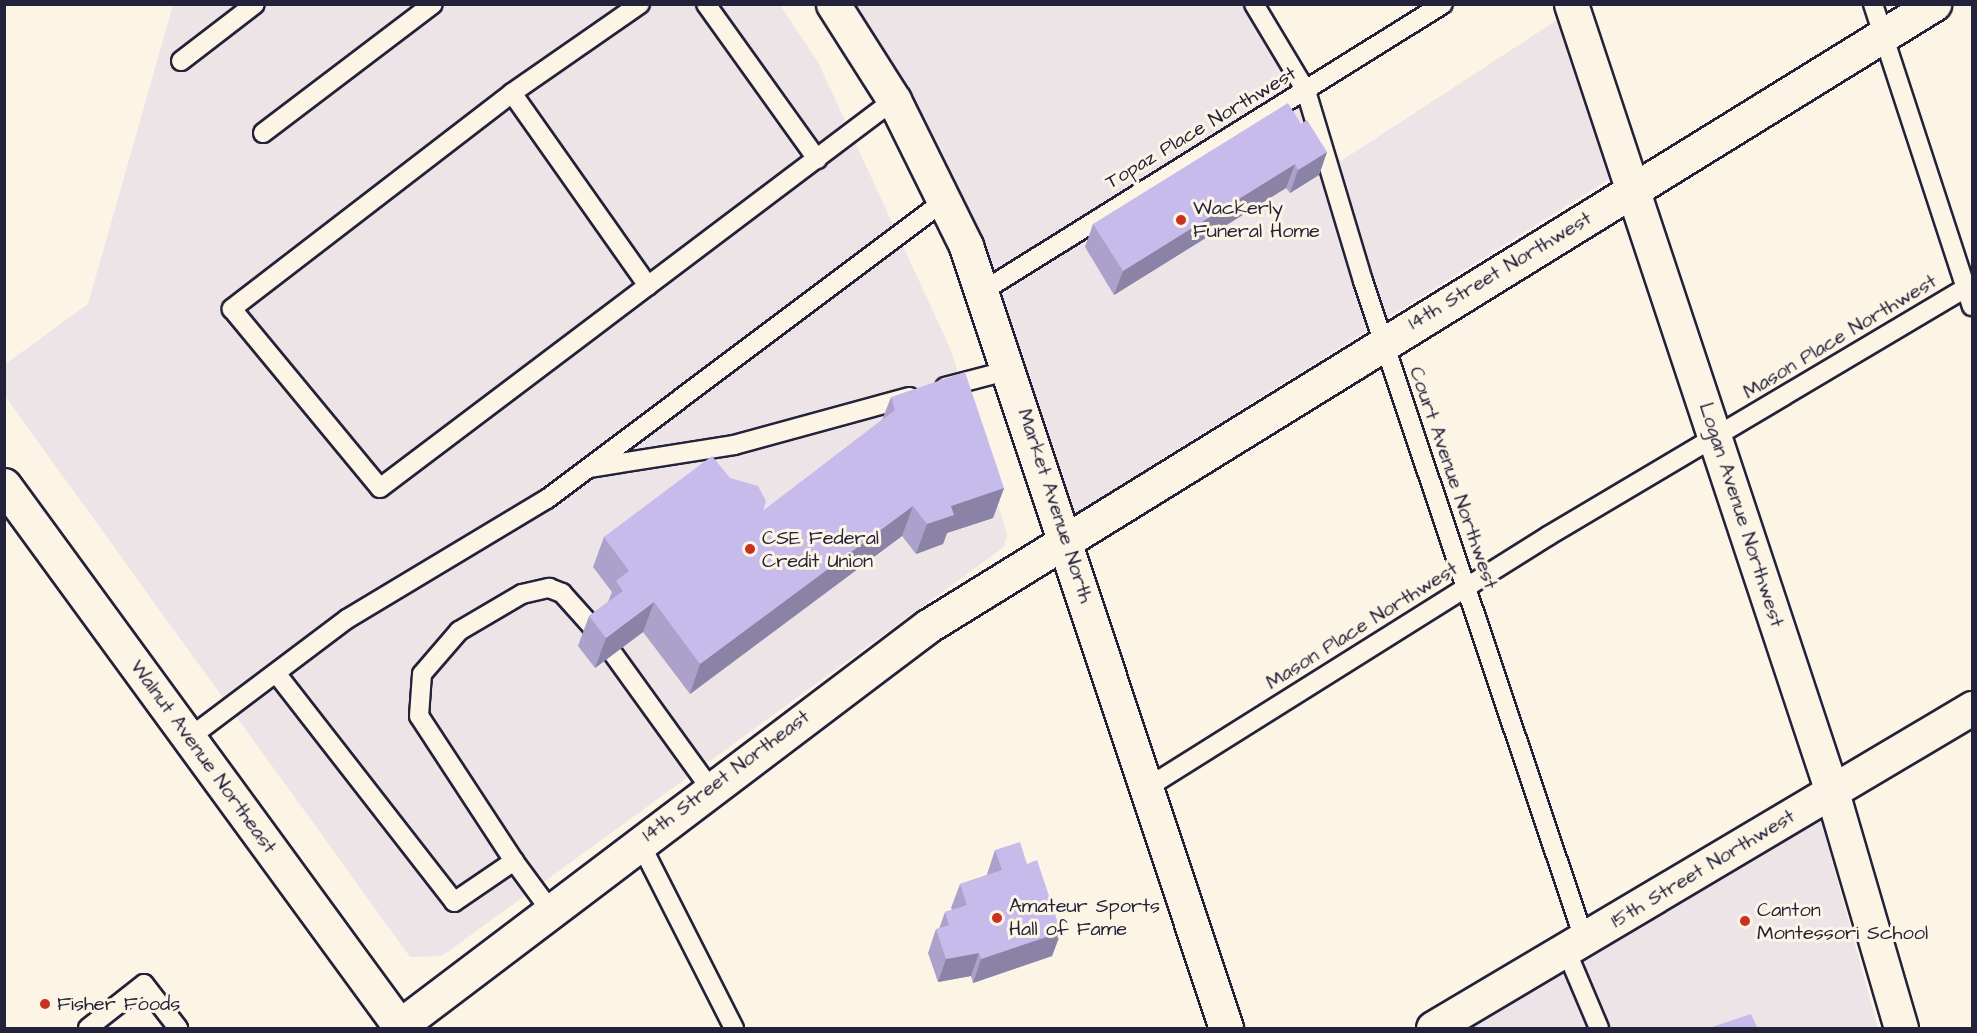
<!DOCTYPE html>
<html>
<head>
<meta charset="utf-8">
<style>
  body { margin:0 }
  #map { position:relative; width:1977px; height:1033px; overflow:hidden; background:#fcf5e5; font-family:"Architects Daughter",sans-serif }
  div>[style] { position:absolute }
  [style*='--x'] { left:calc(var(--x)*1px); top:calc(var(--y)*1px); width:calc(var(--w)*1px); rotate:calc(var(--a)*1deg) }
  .built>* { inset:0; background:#ece4e7 }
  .roads { filter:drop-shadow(2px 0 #22223b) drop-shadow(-2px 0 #22223b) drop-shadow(0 2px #22223b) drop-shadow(0 -2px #22223b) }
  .lane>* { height:18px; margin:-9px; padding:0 9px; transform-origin:9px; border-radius:9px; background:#fcf5e5 }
  .street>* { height:33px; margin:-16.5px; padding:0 16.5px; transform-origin:16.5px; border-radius:16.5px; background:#fcf5e5 }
  .secondary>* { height:33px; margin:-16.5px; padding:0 16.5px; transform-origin:16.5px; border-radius:16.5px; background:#fcf5e5 }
  .primary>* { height:33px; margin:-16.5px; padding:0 16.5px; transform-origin:16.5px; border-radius:16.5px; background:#fcf5e5 }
  .wall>* { inset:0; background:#aba1cb }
  .shaded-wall>* { inset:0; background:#8b83a5 }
  .building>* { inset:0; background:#c7bbec }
  .dots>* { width:16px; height:16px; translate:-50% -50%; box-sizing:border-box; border:3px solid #fcf5e5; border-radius:50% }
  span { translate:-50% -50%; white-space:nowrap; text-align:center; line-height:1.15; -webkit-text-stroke:6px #fcf5e5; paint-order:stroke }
  .street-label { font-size:20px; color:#22223b }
  .poi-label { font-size:20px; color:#22223b }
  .left { translate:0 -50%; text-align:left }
  .frame { position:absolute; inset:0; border:6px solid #22223b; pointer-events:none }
</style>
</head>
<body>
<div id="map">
  <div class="built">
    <i style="clip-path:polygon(173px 5px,780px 5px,818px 62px,951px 350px,1007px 534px,1004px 547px,442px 956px,410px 957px,5px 396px,4px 365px,88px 304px)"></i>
    <i style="clip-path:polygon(855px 5px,1257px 5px,1341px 161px,1557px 20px,1611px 178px,1073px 515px,958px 190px,892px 60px)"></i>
    <i style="clip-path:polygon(1819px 813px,1878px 1028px,1465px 1028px)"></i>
  </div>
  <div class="roads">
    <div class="lane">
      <i style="--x:640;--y:4;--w:156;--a:145.2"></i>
      <i style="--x:512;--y:93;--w:354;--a:142.4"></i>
      <i style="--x:232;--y:309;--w:232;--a:50.4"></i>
      <i style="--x:380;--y:488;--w:644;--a:-37.05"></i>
      <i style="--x:706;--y:4;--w:191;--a:54.4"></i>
      <i style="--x:1254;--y:4;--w:101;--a:59.1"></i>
      <i style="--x:1306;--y:91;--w:198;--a:73.3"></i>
      <i style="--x:1363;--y:281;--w:694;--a:71.43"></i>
      <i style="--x:1873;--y:4;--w:318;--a:71.9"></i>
      <i style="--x:181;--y:61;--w:93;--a:-37.6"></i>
      <i style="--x:512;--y:93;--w:236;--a:54.8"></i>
      <i style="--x:263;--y:133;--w:213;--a:-37.2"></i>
      <i style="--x:983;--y:291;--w:542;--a:-31.96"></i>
      <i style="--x:945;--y:387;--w:67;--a:-14.7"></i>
      <i style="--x:589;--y:468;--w:147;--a:-9"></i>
      <i style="--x:734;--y:445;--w:182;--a:-15.3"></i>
      <i style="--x:614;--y:655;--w:164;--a:54.2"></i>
      <i style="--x:276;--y:673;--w:290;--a:52.1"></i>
      <i style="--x:454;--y:902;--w:73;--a:-34.3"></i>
      <i style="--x:514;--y:861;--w:61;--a:53.7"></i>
      <i style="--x:189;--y:738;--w:198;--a:-37"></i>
      <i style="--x:347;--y:619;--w:233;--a:-31"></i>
      <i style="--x:547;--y:499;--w:498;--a:-36.9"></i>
      <i style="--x:1148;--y:787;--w:472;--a:-32.1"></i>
      <i style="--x:1548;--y:536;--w:493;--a:-30.7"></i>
      <i style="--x:639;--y:841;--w:210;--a:63.1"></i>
      <i style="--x:514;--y:861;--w:173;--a:-123.2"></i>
      <i style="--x:419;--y:716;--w:42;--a:-85.9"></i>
      <i style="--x:422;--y:674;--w:57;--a:-49.3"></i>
      <i style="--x:459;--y:631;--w:73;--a:-30.4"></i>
      <i style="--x:522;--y:594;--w:28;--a:-13"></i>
      <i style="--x:549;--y:588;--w:14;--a:21"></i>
      <i style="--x:562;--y:593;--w:52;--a:48.1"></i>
      <i style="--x:1566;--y:950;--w:85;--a:67.1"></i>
      <i style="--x:88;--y:1028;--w:71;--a:-38.2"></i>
      <i style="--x:144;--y:984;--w:56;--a:52.3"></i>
    </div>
    <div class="street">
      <i style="--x:1571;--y:4;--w:830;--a:71.67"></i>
      <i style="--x:1832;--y:792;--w:246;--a:73.7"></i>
      <i style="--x:397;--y:1028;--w:666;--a:-37.13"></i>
      <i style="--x:928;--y:626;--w:1183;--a:-31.73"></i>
    </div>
    <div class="secondary">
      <i style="--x:833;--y:4;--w:114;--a:57.6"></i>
      <i style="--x:894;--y:100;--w:163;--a:63.7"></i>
      <i style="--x:966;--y:246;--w:824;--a:71.61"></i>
      <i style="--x:1433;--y:1028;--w:627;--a:-30.7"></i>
    </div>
    <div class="primary">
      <i style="--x:4;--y:485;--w:673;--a:53.83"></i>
    </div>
  </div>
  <div class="wall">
    <i style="clip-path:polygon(1327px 152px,1319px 175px,1290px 193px,1286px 188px,1114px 295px,1085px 247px,1093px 224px)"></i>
    <i style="clip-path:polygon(891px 397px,1004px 488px,993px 518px,947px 533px,943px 544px,916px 554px,902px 536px,690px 694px,643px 632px,595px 668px,578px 646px,589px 616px,608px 602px,612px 592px,593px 567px,604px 537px,730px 478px,763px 511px,882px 420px)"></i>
    <i style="clip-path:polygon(995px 850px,1027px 864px,1061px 932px,1052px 956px,973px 983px,971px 976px,938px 982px,928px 953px,936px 929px,939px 929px,945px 912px,952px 910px,951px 908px,960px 884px,987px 875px,987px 874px)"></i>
  </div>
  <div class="shaded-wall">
    <i style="clip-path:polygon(1327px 152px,1319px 175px,1290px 193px,1298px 170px)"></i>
    <i style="clip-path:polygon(1295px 164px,1286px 188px,1114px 295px,1123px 271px)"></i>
    <i style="clip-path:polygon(1004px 488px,993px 518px,947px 533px,943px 544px,916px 554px,927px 524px,951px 506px)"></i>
    <i style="clip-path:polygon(913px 506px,902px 536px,690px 694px,700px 664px)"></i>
    <i style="clip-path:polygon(654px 602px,643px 632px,595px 668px,606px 638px)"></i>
    <i style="clip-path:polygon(1061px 932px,1052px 956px,973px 983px,981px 959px)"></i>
    <i style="clip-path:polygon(979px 953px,971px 976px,938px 982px,946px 959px)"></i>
  </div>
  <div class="building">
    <i style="clip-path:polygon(1288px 103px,1301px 124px,1307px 120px,1327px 152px,1298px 170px,1295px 164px,1123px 271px,1093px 224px)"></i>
    <i style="clip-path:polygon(965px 372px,1004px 488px,951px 506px,954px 515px,927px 524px,913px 506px,700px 664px,654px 602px,606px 638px,589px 616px,623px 591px,616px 581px,629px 571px,604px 537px,712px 456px,730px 478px,758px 486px,766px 501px,763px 511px,895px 410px,891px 397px)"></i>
    <i style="clip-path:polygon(1020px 842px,1027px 864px,1037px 860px,1061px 932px,981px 959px,979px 953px,946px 959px,936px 929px,949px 925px,945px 912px,967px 905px,960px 884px,1002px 870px,995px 850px)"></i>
    <i style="clip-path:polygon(1751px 1014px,1758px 1029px,1706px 1029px)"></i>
  </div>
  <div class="dots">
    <i style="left:1181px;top:220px;background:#c8321e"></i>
    <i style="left:750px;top:549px;background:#c8321e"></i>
    <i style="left:997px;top:918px;background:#c8321e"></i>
    <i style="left:1745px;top:921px;background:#c8321e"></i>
    <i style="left:45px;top:1004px;background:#c8321e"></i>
  </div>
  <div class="street-label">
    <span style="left:1201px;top:128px;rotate:-31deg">Topaz Place Northwest</span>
    <span style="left:1500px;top:271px;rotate:-31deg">14th Street Northwest</span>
    <span style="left:1840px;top:337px;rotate:-31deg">Mason Place Northwest</span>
    <span style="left:1453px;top:478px;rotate:71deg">Court Avenue Northwest</span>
    <span style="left:1055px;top:506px;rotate:72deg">Market Avenue North</span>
    <span style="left:1741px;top:515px;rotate:72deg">Logan Avenue Northwest</span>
    <span style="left:1362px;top:626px;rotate:-32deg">Mason Place Northwest</span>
    <span style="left:203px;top:757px;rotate:54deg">Walnut Avenue Northeast</span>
    <span style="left:726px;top:776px;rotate:-37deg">14th Street Northeast</span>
    <span style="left:1703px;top:869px;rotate:-31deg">15th Street Northwest</span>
  </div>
  <div class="poi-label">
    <span class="left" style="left:1193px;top:220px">Wackerly<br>Funeral Home</span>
    <span class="left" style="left:762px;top:550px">CSE Federal<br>Credit Union</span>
    <span class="left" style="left:1009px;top:918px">Amateur Sports<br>Hall of Fame</span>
    <span class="left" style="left:1757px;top:922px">Canton<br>Montessori School</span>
    <span class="left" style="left:57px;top:1004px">Fisher Foods</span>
  </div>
  <div class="frame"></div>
</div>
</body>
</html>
